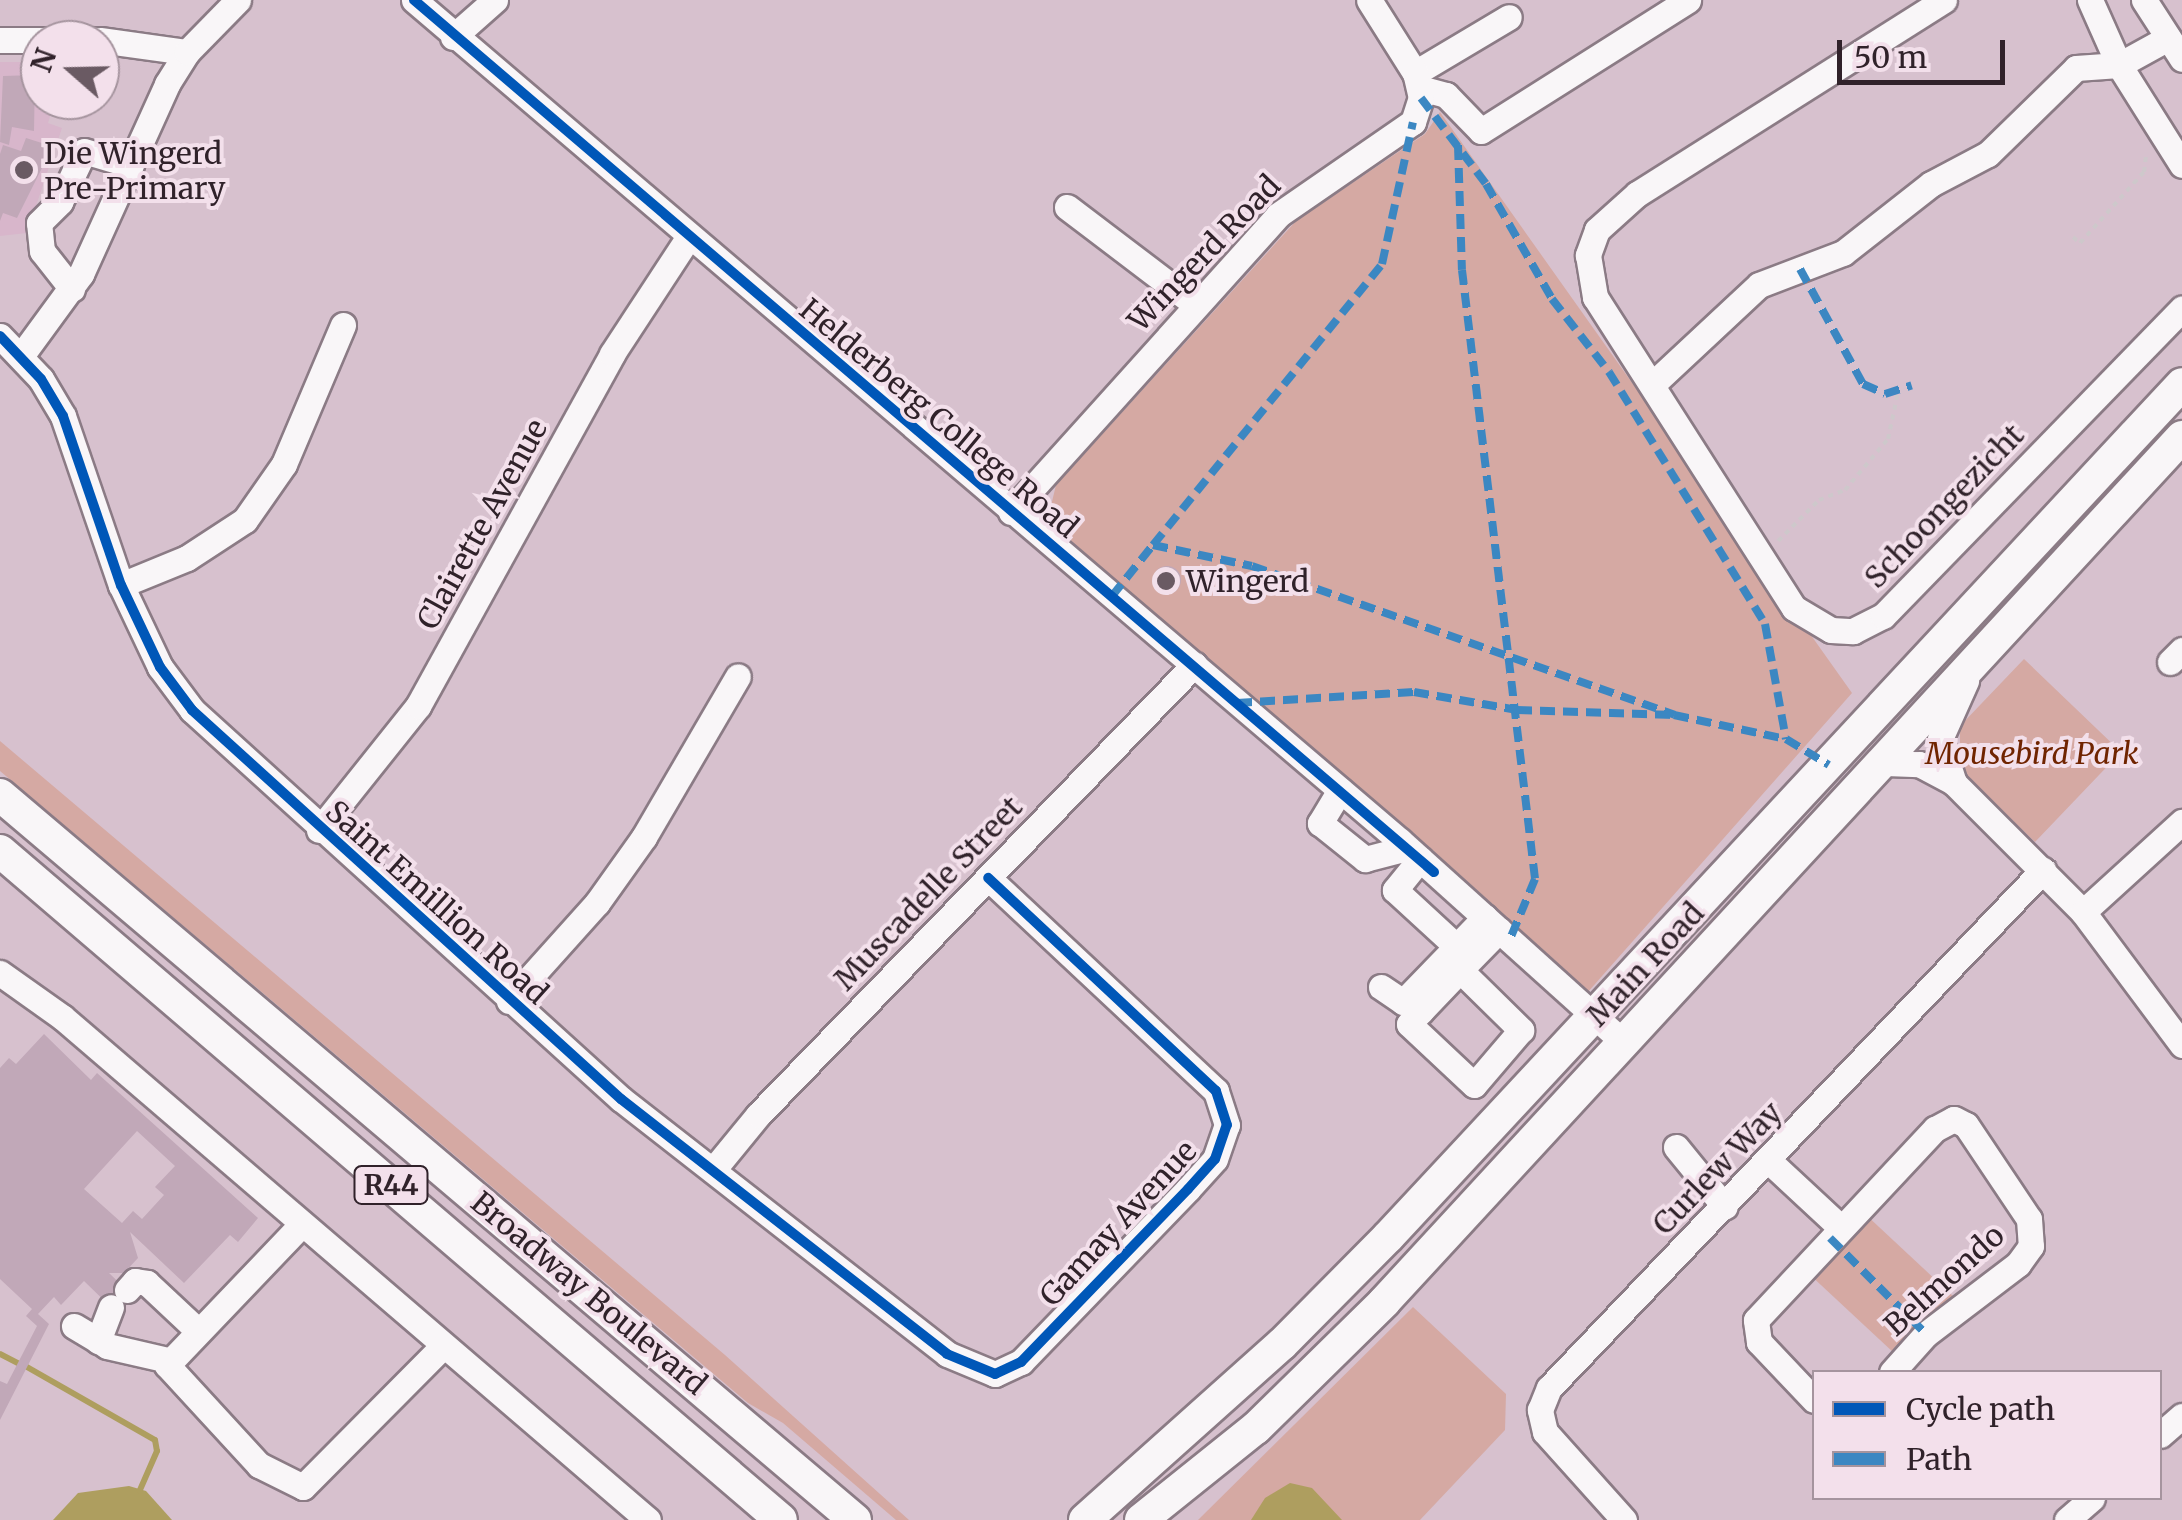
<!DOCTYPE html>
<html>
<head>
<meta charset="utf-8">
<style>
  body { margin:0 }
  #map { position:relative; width:2182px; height:1520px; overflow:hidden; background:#d7c1ce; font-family:Merriweather,serif }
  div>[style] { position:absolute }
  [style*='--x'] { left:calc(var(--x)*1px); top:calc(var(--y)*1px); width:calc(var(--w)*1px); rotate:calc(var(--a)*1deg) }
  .built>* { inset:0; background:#d8b6cb }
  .green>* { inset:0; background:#d5a9a3; transform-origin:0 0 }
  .water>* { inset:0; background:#ae9e5f }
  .stream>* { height:6px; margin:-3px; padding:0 3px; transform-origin:3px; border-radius:3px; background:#ae9e5f }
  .building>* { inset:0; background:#c1a8b8 }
  .round { border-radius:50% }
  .path>* { height:4px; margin-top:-2px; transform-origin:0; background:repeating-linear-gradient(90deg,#cec8cb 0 5px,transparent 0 10px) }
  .roads { filter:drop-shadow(2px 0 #8b7b85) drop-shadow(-2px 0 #8b7b85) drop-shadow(0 2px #8b7b85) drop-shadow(0 -2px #8b7b85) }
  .minor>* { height:25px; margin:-12.5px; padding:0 12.5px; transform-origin:12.5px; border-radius:12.5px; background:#f9f6f8 }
  .major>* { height:32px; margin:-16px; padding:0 16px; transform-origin:16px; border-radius:16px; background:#f9f6f8 }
  .quiet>* { height:8px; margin-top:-4px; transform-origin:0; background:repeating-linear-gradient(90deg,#3b87c2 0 15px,transparent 0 23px) }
  .cycleway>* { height:10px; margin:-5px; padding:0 5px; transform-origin:5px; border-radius:5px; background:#0057b8 }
  .dots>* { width:28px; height:28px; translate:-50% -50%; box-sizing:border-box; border:5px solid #f3e0eb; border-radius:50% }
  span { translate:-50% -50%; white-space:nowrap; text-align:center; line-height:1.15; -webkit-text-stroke:8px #f3e0eb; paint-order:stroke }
  .shield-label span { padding:2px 8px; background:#f3e0eb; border:2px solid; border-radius:8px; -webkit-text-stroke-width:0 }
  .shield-label { font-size:28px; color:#30222a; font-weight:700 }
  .poi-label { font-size:30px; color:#30222a }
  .left { translate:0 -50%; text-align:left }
  .street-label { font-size:30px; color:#30222a }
  .park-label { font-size:30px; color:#702400; font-style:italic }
  .legend { position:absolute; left:1812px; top:1370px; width:350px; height:130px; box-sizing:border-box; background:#f3e0eb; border:2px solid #a5949e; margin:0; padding:12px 18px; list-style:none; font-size:30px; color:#30222a }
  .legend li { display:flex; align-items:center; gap:20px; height:50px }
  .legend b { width:50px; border:2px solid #a5949e }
  .north { position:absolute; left:20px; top:20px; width:100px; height:100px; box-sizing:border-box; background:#f3e0eb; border:2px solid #a5949e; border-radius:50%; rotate:290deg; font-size:28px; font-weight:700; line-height:40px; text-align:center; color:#30222a }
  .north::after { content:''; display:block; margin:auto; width:35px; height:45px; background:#6a5a63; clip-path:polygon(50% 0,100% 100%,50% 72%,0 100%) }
  .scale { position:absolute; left:1837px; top:40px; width:168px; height:45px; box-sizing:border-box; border:5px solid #30222a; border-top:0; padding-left:12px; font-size:30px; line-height:35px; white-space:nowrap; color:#30222a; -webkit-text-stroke:8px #f3e0eb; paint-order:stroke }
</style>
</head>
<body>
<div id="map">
  <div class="built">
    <i style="clip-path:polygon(0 62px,40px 62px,40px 100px,55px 100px,48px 123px,62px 128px,27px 233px,0 236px)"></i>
  </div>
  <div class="green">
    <i style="clip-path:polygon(1440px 112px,1852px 693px,1580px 1001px,1056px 527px,1049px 514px,1056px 485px,1296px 221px,1425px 134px)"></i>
    <i style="clip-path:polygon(2024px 659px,2121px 752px,2035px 842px,1961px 771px,1970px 761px,1960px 750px,1960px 726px)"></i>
    <i style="clip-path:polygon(0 741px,725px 1355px,909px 1520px,896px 1520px,783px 1423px,748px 1403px,0 771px)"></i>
    <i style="left:1864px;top:1213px;width:123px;height:82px;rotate:43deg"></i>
    <i style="clip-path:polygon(1413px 1307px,1506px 1394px,1505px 1430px,1420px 1520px,1198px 1520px)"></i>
  </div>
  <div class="water">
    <i style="clip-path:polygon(1290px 1483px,1312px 1488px,1342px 1520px,1251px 1520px,1265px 1498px)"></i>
    <i style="clip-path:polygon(129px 1486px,146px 1491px,172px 1520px,53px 1520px,78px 1493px)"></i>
  </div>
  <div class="stream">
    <i style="--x:0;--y:1354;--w:20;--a:27"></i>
    <i style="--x:27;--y:1367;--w:147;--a:29.7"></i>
    <i style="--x:155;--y:1440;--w:11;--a:80"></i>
    <i style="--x:157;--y:1451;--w:43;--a:113.6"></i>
  </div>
  <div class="building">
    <i style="clip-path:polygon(35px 75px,34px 131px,12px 127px,9px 145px,0 142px,3px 76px)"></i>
    <i style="clip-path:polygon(26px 138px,45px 144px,43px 166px,17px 218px,3px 213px,0 221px,0 154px,3px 145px,21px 151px)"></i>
    <i class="round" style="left:1153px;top:566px;width:28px;height:28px"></i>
    <i style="clip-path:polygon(evenodd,44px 1034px,91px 1080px,97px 1073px,258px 1218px,238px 1242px,230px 1235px,184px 1283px,130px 1232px,138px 1258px,124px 1273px,109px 1273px,134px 1297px,118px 1314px,84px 1281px,61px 1305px,54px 1297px,38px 1314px,49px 1324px,0 1420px,0 1381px,7px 1384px,37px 1326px,26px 1316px,32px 1309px,0 1279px,0 1068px,9px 1058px,16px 1064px,44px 1034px,137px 1131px,175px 1166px,155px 1187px,164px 1195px,142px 1219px,133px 1211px,122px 1223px,84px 1189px,137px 1131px)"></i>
  </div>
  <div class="path">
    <i style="--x:2073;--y:237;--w:9;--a:41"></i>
    <i style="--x:2080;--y:243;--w:96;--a:-48"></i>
    <i style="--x:2144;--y:172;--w:16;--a:-83"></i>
    <i style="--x:1778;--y:541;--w:58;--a:-45"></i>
    <i style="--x:1819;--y:500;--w:28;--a:-21"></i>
    <i style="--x:1845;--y:490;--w:67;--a:-49.9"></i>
    <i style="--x:1888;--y:439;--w:48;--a:-78"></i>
  </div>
  <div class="roads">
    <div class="minor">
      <i style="--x:414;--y:0;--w:1296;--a:40.46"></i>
      <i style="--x:1400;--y:841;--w:299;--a:42"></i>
      <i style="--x:1944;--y:0;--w:363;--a:147.7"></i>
      <i style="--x:1637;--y:194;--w:54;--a:138"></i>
      <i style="--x:1597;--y:230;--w:27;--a:110"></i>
      <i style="--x:1588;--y:255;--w:43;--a:80.5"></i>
      <i style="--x:1595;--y:297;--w:369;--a:57.4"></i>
      <i style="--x:1794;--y:608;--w:43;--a:30.7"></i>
      <i style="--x:1831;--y:630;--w:22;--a:3"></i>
      <i style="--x:1853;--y:631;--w:34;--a:-27"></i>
      <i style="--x:1883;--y:616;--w:429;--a:-45.8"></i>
      <i style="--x:2090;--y:0;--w:71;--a:66"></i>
      <i style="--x:2119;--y:65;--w:118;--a:57.8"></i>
      <i style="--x:2144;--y:0;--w:70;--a:57.2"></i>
      <i style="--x:453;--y:37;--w:56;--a:-41.4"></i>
      <i style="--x:0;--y:40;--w:95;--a:0"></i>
      <i style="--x:100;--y:40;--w:88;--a:7.9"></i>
      <i style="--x:2119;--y:65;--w:56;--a:-28.9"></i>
      <i style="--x:1415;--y:73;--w:109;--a:-30.8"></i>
      <i style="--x:1420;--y:88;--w:27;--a:15"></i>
      <i style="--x:1446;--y:95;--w:50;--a:45.8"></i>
      <i style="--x:1481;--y:131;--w:245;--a:-32.3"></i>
      <i style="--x:1067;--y:207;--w:161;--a:37.2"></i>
      <i style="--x:72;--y:289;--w:48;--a:-128.3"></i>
      <i style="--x:42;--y:251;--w:28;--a:-96"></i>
      <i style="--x:39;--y:223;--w:30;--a:-45"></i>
      <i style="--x:60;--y:202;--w:56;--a:-64.8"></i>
      <i style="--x:84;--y:151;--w:49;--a:16.6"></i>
      <i style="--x:0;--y:336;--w:59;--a:46.4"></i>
      <i style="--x:41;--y:379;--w:43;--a:59.3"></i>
      <i style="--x:63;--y:416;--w:179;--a:71.1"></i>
      <i style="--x:121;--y:585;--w:91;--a:64.6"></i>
      <i style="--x:160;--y:667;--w:54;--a:53.3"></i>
      <i style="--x:192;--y:710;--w:579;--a:42.2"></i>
      <i style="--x:621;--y:1099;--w:414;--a:38"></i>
      <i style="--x:947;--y:1354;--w:52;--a:22.6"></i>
      <i style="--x:995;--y:1374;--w:29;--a:-25"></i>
      <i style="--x:1021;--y:1362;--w:240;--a:-46"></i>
      <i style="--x:1188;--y:1189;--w:40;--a:-48"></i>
      <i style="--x:1215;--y:1159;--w:36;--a:-71"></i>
      <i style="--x:1227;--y:1125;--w:36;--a:-108"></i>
      <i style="--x:1216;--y:1091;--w:312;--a:-136.9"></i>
      <i style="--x:21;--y:356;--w:102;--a:-53.8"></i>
      <i style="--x:81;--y:274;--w:209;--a:-65.6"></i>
      <i style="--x:167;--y:84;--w:38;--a:-58"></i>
      <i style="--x:187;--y:52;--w:73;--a:-45.6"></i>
      <i style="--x:1655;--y:382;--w:142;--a:-43"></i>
      <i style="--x:1759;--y:285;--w:90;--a:-20.9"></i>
      <i style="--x:1843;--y:253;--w:112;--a:-38.1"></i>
      <i style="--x:1931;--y:184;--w:64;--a:-27.8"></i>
      <i style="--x:1988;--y:154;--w:123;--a:-44.3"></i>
      <i style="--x:2076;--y:68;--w:43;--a:-4"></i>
      <i style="--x:1011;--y:512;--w:399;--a:-48"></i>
      <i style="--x:1278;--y:215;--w:164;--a:-34.6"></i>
      <i style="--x:1413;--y:122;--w:25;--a:-72"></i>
      <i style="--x:1421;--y:98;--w:26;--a:-103"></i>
      <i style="--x:1415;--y:73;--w:86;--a:-122.2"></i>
      <i style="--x:121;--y:585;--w:71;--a:-22.2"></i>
      <i style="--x:187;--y:558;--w:69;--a:-33.2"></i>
      <i style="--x:245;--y:520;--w:68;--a:-55.1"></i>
      <i style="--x:284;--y:464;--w:151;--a:-67"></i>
      <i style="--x:2170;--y:662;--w:17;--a:-45"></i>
      <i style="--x:1886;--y:763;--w:33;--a:2"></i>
      <i style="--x:1919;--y:764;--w:40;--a:28"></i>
      <i style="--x:1954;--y:783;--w:182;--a:45"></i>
      <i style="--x:2083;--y:912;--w:166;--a:53.3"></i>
      <i style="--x:1954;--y:783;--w:46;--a:-107.7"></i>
      <i style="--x:1940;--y:739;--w:64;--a:-65.9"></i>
      <i style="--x:1340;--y:790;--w:39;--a:121"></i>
      <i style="--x:1320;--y:823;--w:58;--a:38.7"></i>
      <i style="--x:1365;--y:859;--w:43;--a:-14.7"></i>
      <i style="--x:319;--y:830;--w:159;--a:-51.4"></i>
      <i style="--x:418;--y:706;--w:402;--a:-61.1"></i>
      <i style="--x:612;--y:354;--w:139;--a:-56.8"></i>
      <i style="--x:1420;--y:859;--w:40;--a:129"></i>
      <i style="--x:1395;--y:890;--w:84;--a:42.6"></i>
      <i style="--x:2083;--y:912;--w:134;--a:-42.3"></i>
      <i style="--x:1460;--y:970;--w:86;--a:44.5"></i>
      <i style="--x:1521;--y:1030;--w:72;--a:130.5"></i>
      <i style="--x:1474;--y:1085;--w:89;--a:-136.8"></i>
      <i style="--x:1409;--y:1024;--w:8;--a:-50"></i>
      <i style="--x:1414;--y:1018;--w:10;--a:-45"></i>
      <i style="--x:1421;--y:1011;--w:57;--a:-46.4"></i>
      <i style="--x:1460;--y:970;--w:56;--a:-45.7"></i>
      <i style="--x:0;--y:973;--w:76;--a:35.4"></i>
      <i style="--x:62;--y:1017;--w:772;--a:40.64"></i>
      <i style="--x:1381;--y:987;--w:27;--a:34"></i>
      <i style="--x:1403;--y:1002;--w:118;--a:-46"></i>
      <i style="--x:509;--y:1001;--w:132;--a:-48.1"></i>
      <i style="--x:597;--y:903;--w:81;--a:-54.5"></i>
      <i style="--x:644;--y:837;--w:186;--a:-59.7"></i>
      <i style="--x:1676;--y:1147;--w:77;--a:50.8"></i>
      <i style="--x:1769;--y:1161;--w:97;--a:42.9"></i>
      <i style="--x:713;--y:1170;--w:71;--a:-50.7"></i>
      <i style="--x:758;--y:1115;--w:627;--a:-45.91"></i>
      <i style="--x:301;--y:1225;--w:194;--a:133.7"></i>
      <i style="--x:167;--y:1365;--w:136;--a:47.4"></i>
      <i style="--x:259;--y:1465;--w:49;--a:26.6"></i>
      <i style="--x:303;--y:1487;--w:196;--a:-45.2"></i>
      <i style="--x:127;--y:1290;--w:12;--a:-48"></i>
      <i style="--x:135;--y:1281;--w:12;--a:9"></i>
      <i style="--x:147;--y:1283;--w:69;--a:43.2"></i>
      <i style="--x:74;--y:1326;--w:39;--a:31"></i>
      <i style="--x:107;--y:1346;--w:63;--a:12.9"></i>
      <i style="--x:98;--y:1341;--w:36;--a:-69"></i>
      <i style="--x:1814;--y:1400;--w:80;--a:-133.5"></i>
      <i style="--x:1759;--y:1342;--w:22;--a:-98"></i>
      <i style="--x:1756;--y:1320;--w:262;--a:-46.9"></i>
      <i style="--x:1935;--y:1129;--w:21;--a:-28"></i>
      <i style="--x:1954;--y:1119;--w:13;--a:27"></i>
      <i style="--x:1966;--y:1125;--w:113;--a:56.2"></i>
      <i style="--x:2029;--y:1219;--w:27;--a:86"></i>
      <i style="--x:2031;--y:1246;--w:22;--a:126"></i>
      <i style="--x:2018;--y:1264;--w:116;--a:142.7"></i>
      <i style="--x:1926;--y:1334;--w:51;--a:131.8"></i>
      <i style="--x:2160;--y:1435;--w:29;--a:-41"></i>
      <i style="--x:1624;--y:1520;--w:118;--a:-131.9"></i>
      <i style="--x:1545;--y:1432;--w:23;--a:-103"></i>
      <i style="--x:1540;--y:1410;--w:24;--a:-68"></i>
      <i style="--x:1549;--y:1388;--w:716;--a:-46.36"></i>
      <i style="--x:2067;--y:1520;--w:33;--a:-41"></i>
    </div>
    <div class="major">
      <i style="--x:0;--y:795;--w:1121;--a:40.3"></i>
      <i style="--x:0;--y:851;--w:1028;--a:40.58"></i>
      <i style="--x:1085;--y:1520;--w:264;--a:-41.8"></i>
      <i style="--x:1282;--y:1344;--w:151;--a:-45.3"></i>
      <i style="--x:1388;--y:1237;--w:1165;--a:-47.05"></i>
      <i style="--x:1141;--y:1520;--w:147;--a:-38.7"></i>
      <i style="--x:1256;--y:1428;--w:180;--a:-44.5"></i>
      <i style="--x:1384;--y:1302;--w:1177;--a:-47.31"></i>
    </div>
  </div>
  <div class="quiet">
    <i style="--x:1421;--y:98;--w:108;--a:52.9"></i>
    <i style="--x:1486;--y:184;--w:133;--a:60.1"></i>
    <i style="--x:1552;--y:299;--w:93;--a:52"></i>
    <i style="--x:1609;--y:372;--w:296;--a:58.2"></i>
    <i style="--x:1765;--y:624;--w:117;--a:79.7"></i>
    <i style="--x:1458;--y:145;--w:125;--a:88.2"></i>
    <i style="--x:1462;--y:270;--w:613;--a:83.16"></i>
    <i style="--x:1535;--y:879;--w:65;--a:112.6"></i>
    <i style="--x:1800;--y:269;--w:131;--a:61.3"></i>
    <i style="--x:1863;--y:384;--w:24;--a:24"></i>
    <i style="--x:1885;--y:394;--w:28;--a:-18"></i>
    <i style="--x:1153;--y:545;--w:362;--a:-50.8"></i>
    <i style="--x:1382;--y:264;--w:145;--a:-77.7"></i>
    <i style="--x:1112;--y:596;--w:65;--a:-51.2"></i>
    <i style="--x:1153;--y:545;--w:101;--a:12"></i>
    <i style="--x:1252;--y:566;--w:448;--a:19.4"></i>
    <i style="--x:1237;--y:703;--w:177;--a:-3.6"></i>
    <i style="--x:1414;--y:692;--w:105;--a:9.9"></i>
    <i style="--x:1517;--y:710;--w:157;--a:1.8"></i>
    <i style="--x:1674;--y:715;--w:115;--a:12.1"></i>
    <i style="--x:1786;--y:739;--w:50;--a:31.2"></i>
    <i style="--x:1830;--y:1238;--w:136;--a:45"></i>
  </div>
  <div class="cycleway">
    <i style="--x:414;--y:0;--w:1342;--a:40.53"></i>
    <i style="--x:0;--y:336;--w:59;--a:46.4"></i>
    <i style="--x:41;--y:379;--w:43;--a:59.3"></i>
    <i style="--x:63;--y:416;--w:179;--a:71.1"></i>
    <i style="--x:121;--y:585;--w:91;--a:64.6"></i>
    <i style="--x:160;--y:667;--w:54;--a:53.3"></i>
    <i style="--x:192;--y:710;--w:579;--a:42.2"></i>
    <i style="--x:621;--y:1099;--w:414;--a:38"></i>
    <i style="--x:947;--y:1354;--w:52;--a:22.6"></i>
    <i style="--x:995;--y:1374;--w:29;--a:-25"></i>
    <i style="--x:1021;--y:1362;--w:240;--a:-46"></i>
    <i style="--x:1188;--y:1189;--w:40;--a:-48"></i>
    <i style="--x:1215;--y:1159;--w:36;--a:-71"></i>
    <i style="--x:1227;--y:1125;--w:36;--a:-108"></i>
    <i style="--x:1216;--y:1091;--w:312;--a:-136.9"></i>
  </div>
  <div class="dots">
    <i style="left:24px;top:170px;background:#6a5a63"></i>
    <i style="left:1166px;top:581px;background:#6a5a63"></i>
  </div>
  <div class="shield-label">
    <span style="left:391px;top:1185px">R44</span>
  </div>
  <div class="poi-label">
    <span class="left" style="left:44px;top:170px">Die Wingerd<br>Pre-Primary</span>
    <span class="left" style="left:1186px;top:581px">Wingerd</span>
  </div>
  <div class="street-label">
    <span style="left:1204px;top:253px;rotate:-46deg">Wingerd Road</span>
    <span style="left:939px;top:418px;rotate:40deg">Helderberg College Road</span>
    <span style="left:1944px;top:506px;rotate:-46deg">Schoongezicht</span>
    <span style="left:482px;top:524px;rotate:-61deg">Clairette Avenue</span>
    <span style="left:928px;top:893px;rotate:-46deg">Muscadelle Street</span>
    <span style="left:437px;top:902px;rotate:42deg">Saint Emillion Road</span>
    <span style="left:1645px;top:964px;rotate:-47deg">Main Road</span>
    <span style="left:1717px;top:1168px;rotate:-46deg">Curlew Way</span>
    <span style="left:1118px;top:1223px;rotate:-47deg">Gamay Avenue</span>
    <span style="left:1944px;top:1280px;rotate:-42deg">Belmondo</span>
    <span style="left:589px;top:1293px;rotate:40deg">Broadway Boulevard</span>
  </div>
  <div class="park-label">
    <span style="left:2032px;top:753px">Mousebird Park</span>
  </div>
  <ul class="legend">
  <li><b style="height:12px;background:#0057b8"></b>Cycle path</li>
  <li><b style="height:12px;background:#3b87c2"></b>Path</li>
  </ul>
  <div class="north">N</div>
  <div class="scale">50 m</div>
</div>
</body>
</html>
